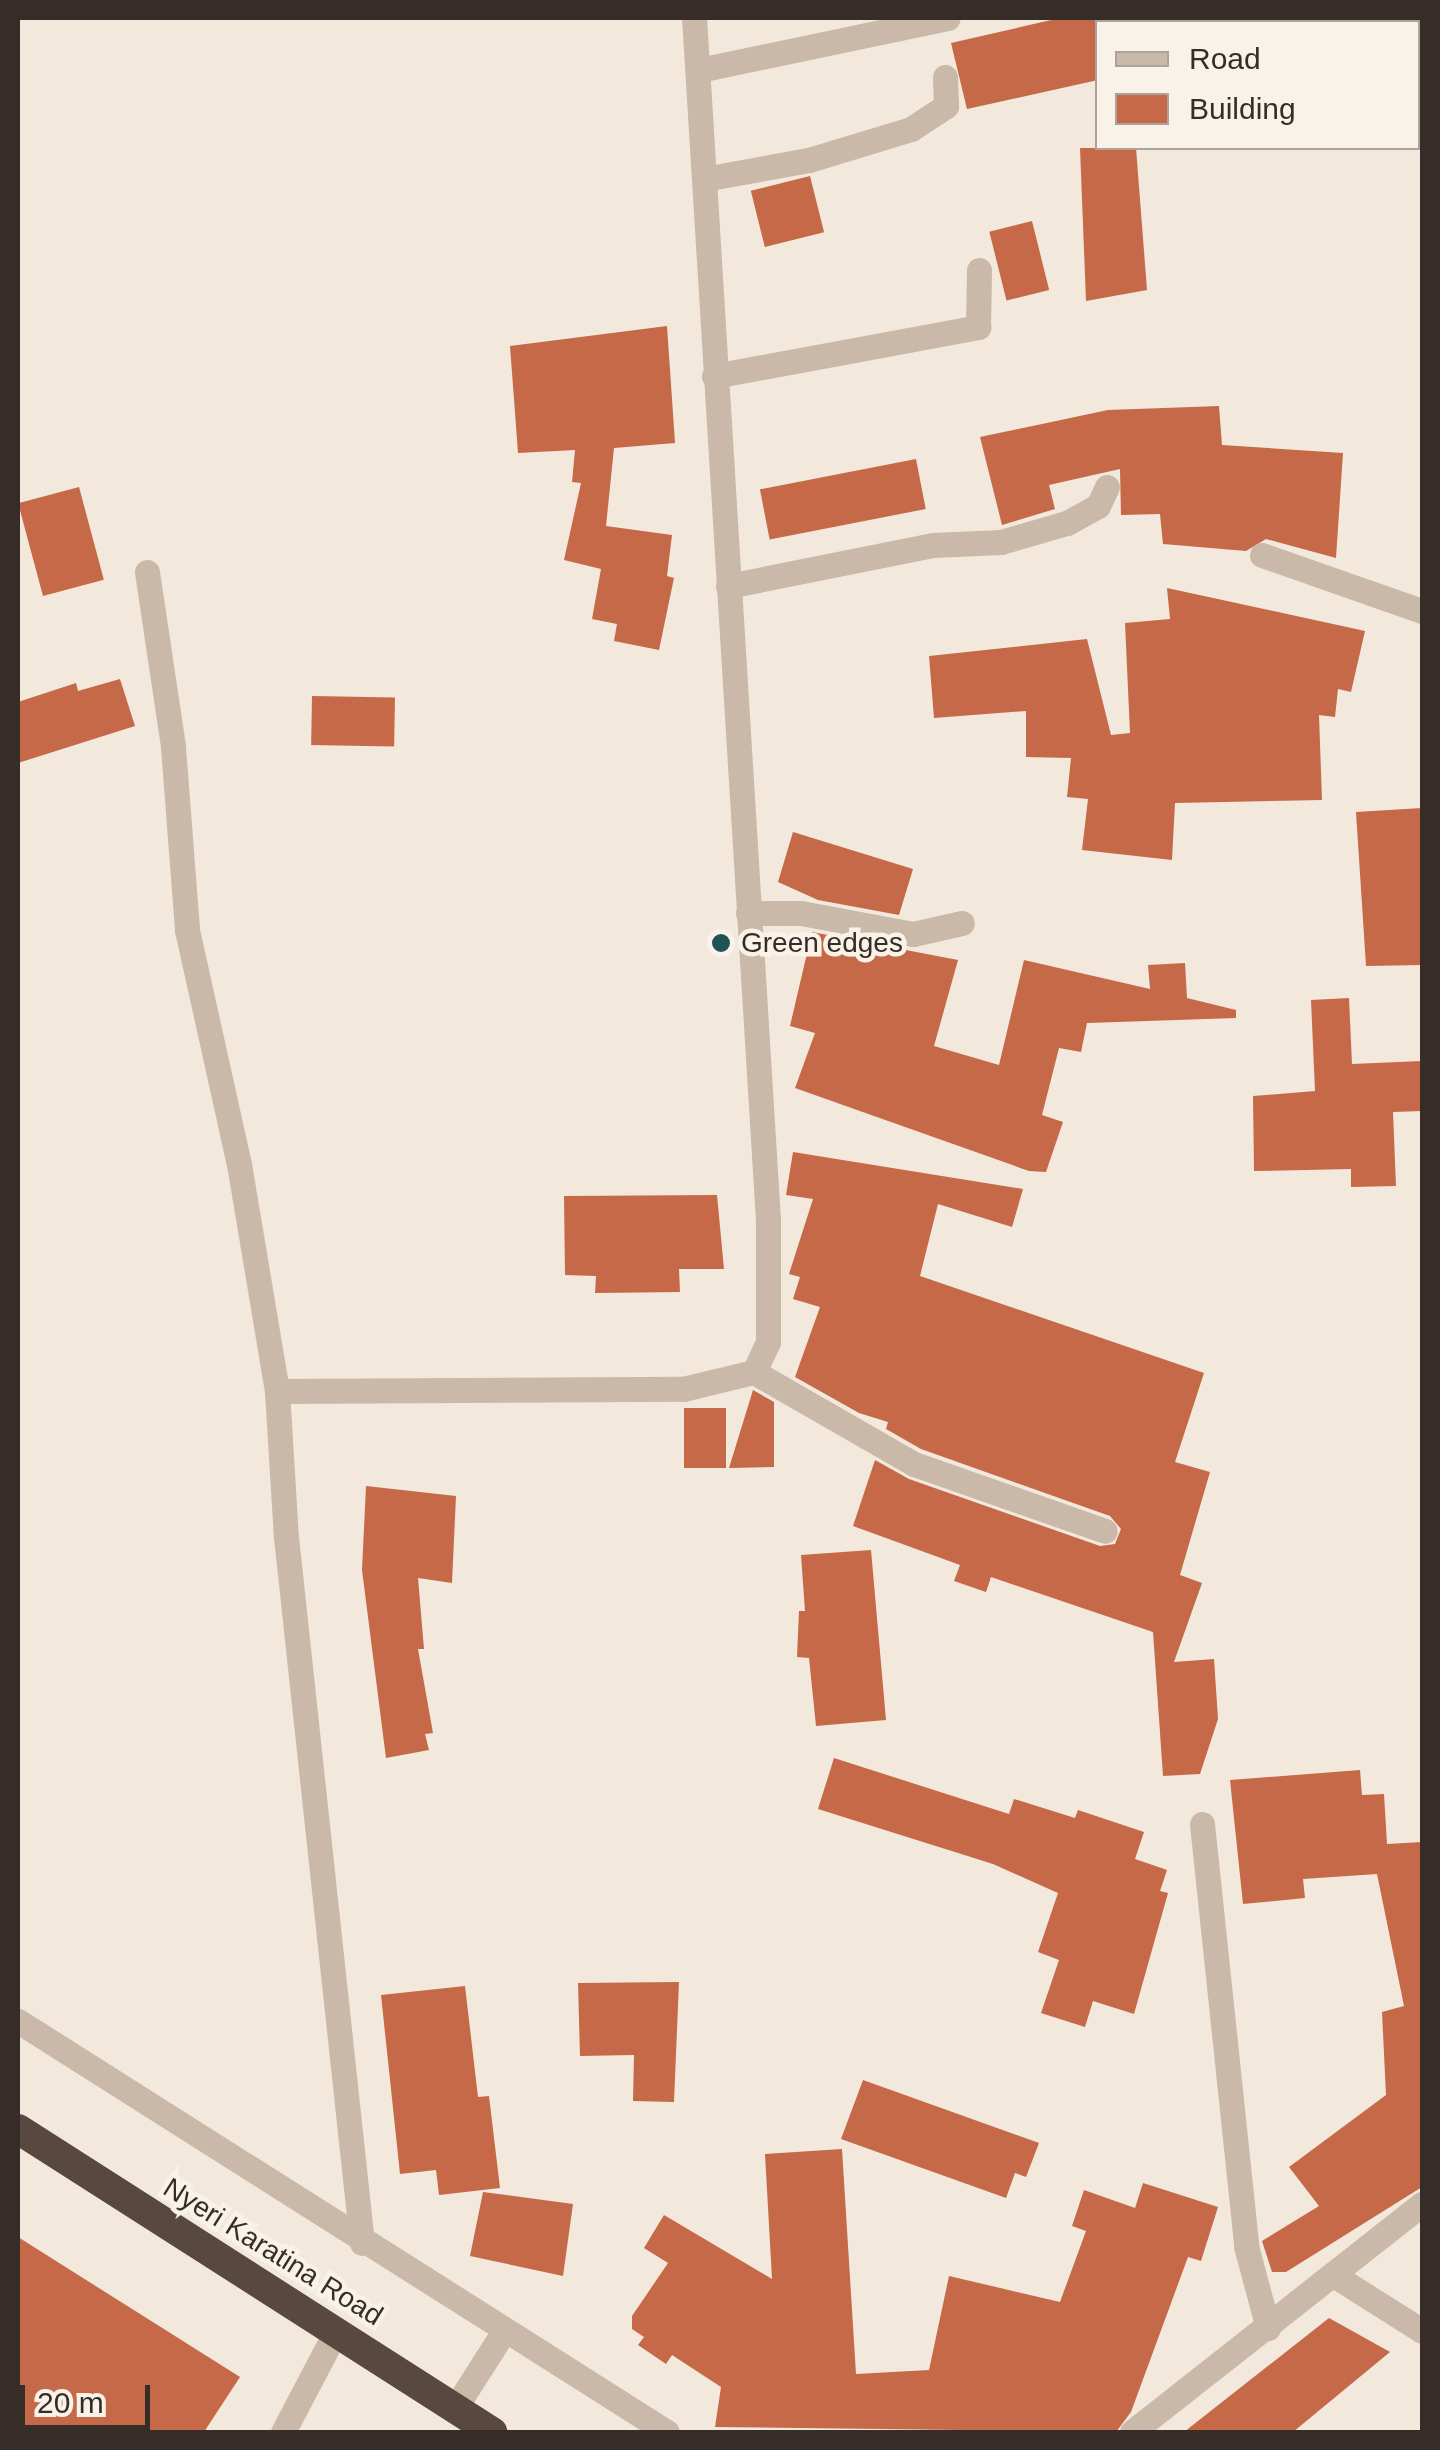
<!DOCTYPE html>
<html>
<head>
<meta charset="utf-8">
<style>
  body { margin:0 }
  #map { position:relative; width:1440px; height:2450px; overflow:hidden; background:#f2e8dc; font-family:Arial,sans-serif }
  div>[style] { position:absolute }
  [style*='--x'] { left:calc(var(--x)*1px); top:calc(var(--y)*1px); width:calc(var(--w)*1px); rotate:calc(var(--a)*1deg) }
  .building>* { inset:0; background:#c56948; transform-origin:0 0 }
  .lane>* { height:25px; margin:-12.5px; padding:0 12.5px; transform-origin:12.5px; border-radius:12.5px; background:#cab8a8 }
  .street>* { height:25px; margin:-12.5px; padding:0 12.5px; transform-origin:12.5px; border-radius:12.5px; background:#cab8a8 }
  .highway>* { height:30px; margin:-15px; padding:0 15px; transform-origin:15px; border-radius:15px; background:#584840 }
  .dots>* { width:28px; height:28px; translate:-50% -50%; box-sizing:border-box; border:5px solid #f9f2e9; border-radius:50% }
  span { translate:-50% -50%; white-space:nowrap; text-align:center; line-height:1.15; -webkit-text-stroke:9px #f9f2e9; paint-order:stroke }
  .poi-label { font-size:28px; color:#372d28 }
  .left { translate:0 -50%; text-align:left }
  .street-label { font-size:28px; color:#372d28 }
  .frame { position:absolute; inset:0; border:20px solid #372d28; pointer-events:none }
  .legend { position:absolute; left:1095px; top:20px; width:325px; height:130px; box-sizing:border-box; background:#f9f2e9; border:2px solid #aba39c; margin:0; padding:12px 18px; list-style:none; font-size:30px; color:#372d28 }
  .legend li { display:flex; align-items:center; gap:20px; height:50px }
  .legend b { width:50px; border:2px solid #aba39c }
  .scale { position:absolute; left:20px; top:2385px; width:130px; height:45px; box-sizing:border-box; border:5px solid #372d28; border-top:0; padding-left:12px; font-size:30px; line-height:35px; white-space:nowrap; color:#372d28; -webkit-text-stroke:8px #f9f2e9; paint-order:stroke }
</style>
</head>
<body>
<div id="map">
  <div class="building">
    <i style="clip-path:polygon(1060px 18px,1098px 18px,1098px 80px,967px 109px,951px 43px)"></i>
    <i style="clip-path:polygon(1080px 148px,1136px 148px,1147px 290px,1086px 301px)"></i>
    <i style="left:810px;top:176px;width:58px;height:61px;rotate:76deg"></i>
    <i style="left:1032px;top:221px;width:71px;height:44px;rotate:76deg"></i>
    <i style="clip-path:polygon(667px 326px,675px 443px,614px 448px,606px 526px,672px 535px,667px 576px,674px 578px,659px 650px,614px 641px,617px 624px,592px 619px,601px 569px,564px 560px,581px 483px,572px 482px,575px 450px,518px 453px,510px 346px)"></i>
    <i style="clip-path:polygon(1219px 406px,1222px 445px,1343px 453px,1336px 558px,1266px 539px,1246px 551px,1163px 544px,1160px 514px,1121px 515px,1120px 469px,1049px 485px,1055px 509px,1002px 525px,980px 437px,1108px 410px)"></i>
    <i style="left:916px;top:459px;width:51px;height:159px;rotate:79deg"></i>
    <i style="left:79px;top:487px;width:96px;height:63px;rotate:75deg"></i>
    <i style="clip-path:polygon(1167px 588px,1365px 631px,1351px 692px,1338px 689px,1335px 717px,1319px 715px,1322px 800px,1175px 803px,1172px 860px,1082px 850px,1088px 799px,1067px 797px,1071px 758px,1026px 757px,1026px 711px,934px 718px,929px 656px,1087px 639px,1111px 735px,1130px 733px,1125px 623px,1170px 619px)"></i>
    <i style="clip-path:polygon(120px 679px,135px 726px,18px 763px,18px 702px,76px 683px,78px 691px)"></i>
    <i style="left:312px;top:696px;width:83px;height:49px;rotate:1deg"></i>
    <i style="clip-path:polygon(1422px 808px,1422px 965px,1366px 966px,1356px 812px)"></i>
    <i style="clip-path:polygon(793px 832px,913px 869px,899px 915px,818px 900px,778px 882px)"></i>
    <i style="clip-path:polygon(812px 932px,958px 960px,934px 1046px,999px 1065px,1024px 960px,1150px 989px,1148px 965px,1185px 963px,1187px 998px,1236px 1010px,1236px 1018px,1087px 1023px,1081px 1052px,1059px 1048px,1042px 1115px,1063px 1122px,1046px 1172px,1029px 1171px,795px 1088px,815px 1033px,790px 1026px)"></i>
    <i style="clip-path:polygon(1349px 998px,1352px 1064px,1422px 1061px,1422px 1111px,1393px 1112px,1396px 1186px,1351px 1187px,1351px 1169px,1254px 1171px,1253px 1096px,1315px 1091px,1311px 1000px)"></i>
    <i style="clip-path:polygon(793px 1152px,1023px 1189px,1012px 1227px,938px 1204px,920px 1276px,1204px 1373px,1175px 1462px,1210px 1472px,1180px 1575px,1202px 1583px,1174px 1662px,1214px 1659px,1218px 1719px,1200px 1774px,1163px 1776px,1153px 1632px,991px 1577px,986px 1592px,954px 1581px,960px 1565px,853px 1526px,875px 1460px,909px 1479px,1100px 1546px,1115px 1544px,1121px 1529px,1110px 1516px,921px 1449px,886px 1429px,888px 1422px,859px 1413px,795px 1377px,820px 1307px,793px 1299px,800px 1277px,789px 1274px,813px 1199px,786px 1195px)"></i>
    <i style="clip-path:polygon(717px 1195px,724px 1269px,679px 1269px,680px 1292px,595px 1293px,596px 1276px,565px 1275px,564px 1196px)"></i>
    <i style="clip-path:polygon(753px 1390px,774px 1402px,774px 1467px,729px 1468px)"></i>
    <i style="left:684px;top:1408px;width:42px;height:60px"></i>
    <i style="clip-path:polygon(366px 1486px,456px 1496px,452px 1583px,418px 1578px,424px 1649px,418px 1649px,433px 1733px,425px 1734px,429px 1750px,386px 1758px,362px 1570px)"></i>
    <i style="clip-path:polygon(871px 1550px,886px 1720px,816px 1726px,809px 1658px,797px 1657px,799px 1611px,805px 1611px,801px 1555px)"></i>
    <i style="clip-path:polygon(834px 1758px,1009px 1814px,1014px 1799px,1075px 1818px,1078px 1810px,1144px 1832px,1135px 1859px,1167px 1870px,1160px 1891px,1168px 1893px,1134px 2014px,1093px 2001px,1085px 2027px,1041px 2013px,1059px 1960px,1038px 1952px,1058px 1893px,993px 1864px,818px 1809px)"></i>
    <i style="clip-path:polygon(1360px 1770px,1362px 1795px,1384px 1794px,1387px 1844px,1422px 1842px,1422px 2187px,1286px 2272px,1272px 2272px,1262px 2241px,1319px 2206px,1289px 2167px,1386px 2095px,1382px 2012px,1404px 2006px,1377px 1874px,1303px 1879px,1305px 1898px,1243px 1904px,1230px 1780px)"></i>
    <i style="clip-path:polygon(679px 1982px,674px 2102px,633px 2101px,634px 2055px,580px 2056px,578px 1983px)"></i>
    <i style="clip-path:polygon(465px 1986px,478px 2097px,489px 2096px,500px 2188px,439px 2195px,436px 2170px,400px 2174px,381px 1995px)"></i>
    <i style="clip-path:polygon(863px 2080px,1039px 2143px,1026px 2177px,1015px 2173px,1006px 2198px,841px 2139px)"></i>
    <i style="clip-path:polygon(842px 2149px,856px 2374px,929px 2370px,949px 2276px,1060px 2302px,1086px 2231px,1072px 2226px,1084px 2190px,1135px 2208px,1143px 2183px,1218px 2207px,1201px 2261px,1188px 2257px,1131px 2412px,1116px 2432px,715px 2427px,721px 2387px,672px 2355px,666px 2364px,638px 2345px,644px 2337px,632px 2329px,632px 2316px,668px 2263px,644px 2248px,664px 2215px,772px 2279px,765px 2154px)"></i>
    <i style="clip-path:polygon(483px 2192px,573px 2204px,563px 2276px,470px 2256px)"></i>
    <i style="clip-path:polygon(18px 2237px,240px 2377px,204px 2432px,18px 2432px)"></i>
    <i style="clip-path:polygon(1329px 2318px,1390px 2352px,1293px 2432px,1184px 2432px)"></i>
  </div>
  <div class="lane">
    <i style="--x:699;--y:70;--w:254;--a:-11.8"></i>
    <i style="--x:704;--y:179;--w:107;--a:-10.3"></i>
    <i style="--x:809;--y:160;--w:107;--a:-16.9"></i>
    <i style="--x:911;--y:129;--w:42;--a:-33.3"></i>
    <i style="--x:946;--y:106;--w:29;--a:-92"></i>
    <i style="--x:714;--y:376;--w:269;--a:-10.5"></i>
    <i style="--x:978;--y:327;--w:57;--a:-89"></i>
    <i style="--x:1262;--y:555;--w:170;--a:19.3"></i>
    <i style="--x:728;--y:586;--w:209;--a:-11.3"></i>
    <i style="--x:933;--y:545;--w:68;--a:-2.5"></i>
    <i style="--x:1001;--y:542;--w:69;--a:-16.1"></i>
    <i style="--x:1067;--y:523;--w:35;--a:-29"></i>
    <i style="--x:1098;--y:506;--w:21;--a:-65"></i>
    <i style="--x:748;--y:913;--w:53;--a:0"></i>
    <i style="--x:801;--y:913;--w:114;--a:10.6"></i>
    <i style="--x:913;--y:934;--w:50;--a:-12.7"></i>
  </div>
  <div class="street">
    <i style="--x:147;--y:572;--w:177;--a:81.5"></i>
    <i style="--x:173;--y:747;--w:184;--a:85.6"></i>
    <i style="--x:187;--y:930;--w:240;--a:77.5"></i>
    <i style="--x:239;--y:1164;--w:230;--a:80.5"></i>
    <i style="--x:277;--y:1391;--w:146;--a:86.5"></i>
    <i style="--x:286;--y:1537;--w:710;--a:83.86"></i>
    <i style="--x:754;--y:1372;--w:185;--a:29.9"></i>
    <i style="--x:914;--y:1464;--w:202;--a:19.3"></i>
    <i style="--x:277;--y:1391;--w:406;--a:-0.3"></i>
    <i style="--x:683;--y:1389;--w:73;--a:-13.5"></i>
    <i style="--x:754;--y:1372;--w:33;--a:-65"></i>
    <i style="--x:768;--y:1342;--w:122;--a:-90"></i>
    <i style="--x:768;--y:1220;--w:1204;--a:-93.52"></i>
    <i style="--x:1202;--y:1824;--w:424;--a:84"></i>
    <i style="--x:1246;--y:2246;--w:85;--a:75"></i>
    <i style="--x:18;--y:2021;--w:768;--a:32.35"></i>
    <i style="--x:1335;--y:2276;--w:103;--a:32.3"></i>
    <i style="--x:455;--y:2408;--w:91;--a:-57.5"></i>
    <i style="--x:283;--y:2432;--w:114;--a:-62.3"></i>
    <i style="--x:1132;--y:2432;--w:369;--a:-38.2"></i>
  </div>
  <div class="highway">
    <i style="--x:18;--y:2129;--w:563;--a:32.59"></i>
  </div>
  <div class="dots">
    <i style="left:721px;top:943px;background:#1e5358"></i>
  </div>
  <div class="poi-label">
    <span class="left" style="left:741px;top:943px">Green edges</span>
  </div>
  <div class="street-label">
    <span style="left:273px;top:2252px;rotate:32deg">Nyeri Karatina Road</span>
  </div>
  <div class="frame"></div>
  <ul class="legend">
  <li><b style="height:12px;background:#cab8a8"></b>Road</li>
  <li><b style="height:28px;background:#c56948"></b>Building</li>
  </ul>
  <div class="scale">20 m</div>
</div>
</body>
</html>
